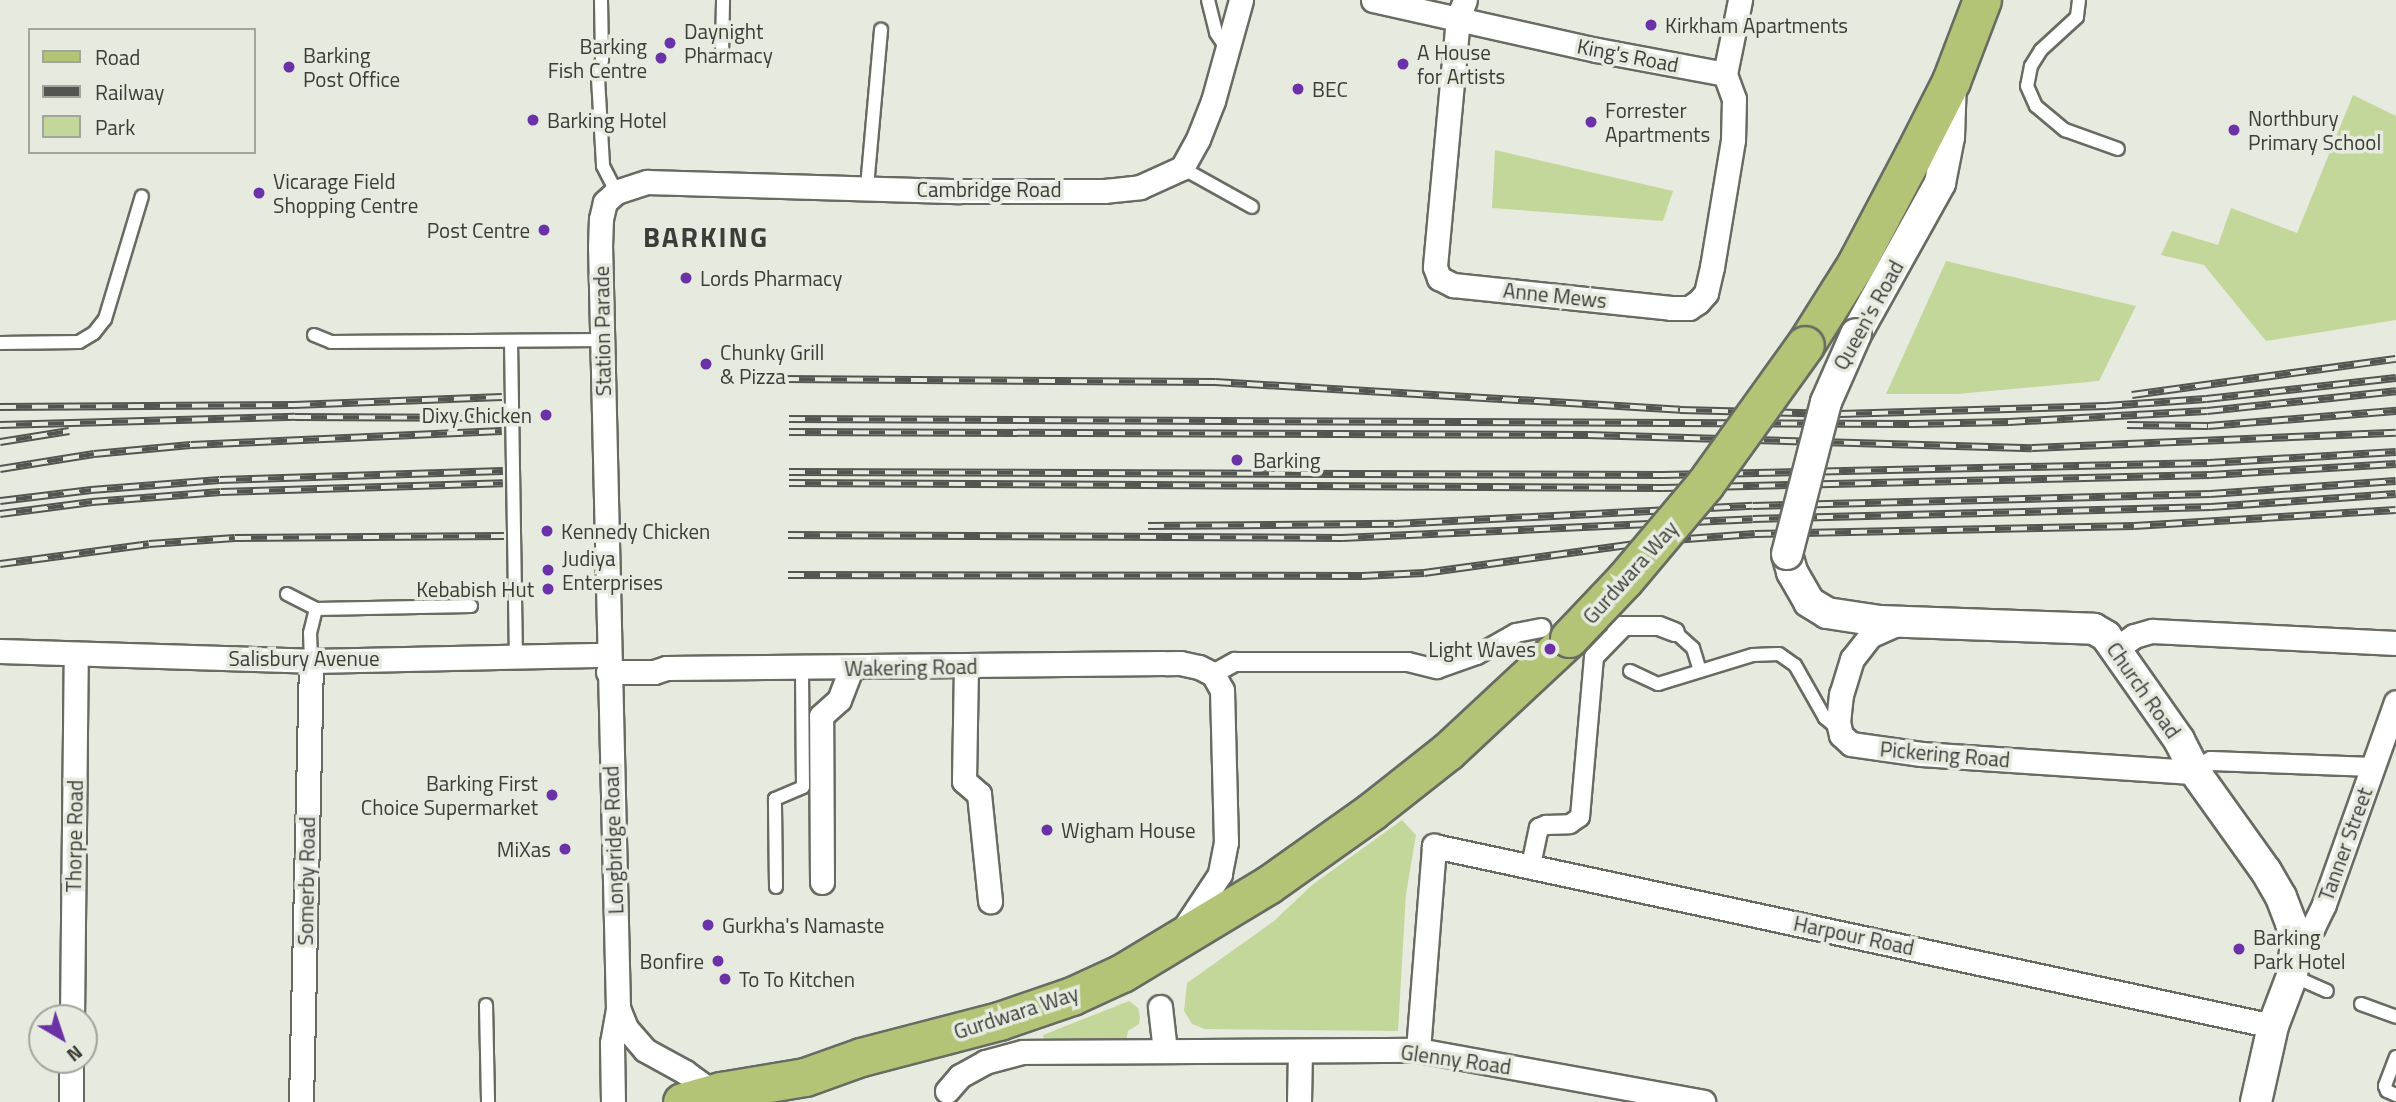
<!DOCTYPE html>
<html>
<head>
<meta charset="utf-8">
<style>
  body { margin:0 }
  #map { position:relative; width:2396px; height:1102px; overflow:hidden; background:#e6eadf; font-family:"Titillium Web",sans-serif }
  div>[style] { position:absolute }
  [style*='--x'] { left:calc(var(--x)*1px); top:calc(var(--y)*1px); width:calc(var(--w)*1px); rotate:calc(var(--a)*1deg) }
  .green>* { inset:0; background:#c4d79a }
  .roads { filter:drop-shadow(2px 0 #686b62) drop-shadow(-2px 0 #686b62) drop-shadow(0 2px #686b62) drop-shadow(0 -2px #686b62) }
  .service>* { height:12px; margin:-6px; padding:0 6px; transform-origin:6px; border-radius:6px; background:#fff }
  .pedestrian>* { height:18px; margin:-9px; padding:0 9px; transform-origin:9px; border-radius:9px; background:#fff }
  .minor>* { height:23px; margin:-11.5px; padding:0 11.5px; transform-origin:11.5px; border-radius:11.5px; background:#fff }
  .tertiary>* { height:30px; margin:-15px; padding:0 15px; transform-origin:15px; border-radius:15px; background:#fff }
  .primary>* { height:37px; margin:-18.5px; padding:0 18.5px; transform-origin:18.5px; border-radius:18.5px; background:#b3c476 }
  .rail>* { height:8px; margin-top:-4px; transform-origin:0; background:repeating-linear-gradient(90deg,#e6eadf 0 16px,#535650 0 32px); box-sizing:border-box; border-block:2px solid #535650 }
  .bridges { filter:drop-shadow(2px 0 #686b62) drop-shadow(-2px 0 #686b62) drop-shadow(0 2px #686b62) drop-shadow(0 -2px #686b62) }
  .tertiary-bridge>* { height:30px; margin:-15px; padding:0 15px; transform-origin:15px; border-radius:15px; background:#fff }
  .primary-bridge>* { height:37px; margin:-18.5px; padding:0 18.5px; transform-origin:18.5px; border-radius:18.5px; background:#b3c476 }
  .dots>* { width:19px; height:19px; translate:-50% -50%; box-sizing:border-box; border:4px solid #e6eadf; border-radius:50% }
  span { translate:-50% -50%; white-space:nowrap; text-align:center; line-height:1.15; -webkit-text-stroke:7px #e6eadf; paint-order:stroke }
  .poi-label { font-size:21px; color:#3b3d38 }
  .left { translate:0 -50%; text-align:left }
  .right { translate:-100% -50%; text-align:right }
  .street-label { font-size:21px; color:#3b3d38 }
  .district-label { font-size:28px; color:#3b3d38; font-weight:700; letter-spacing:2px }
  .legend { position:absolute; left:28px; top:28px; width:228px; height:126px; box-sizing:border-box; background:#e6eadf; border:2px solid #a2a59c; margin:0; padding:9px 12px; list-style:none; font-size:21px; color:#3b3d38 }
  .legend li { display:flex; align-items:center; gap:14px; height:35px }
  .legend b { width:35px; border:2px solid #a2a59c }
  .north { position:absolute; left:28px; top:1004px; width:70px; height:70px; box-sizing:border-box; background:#e6eadf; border:2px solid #a2a59c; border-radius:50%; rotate:141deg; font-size:19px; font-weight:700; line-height:28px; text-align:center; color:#3b3d38 }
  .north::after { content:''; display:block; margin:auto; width:24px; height:32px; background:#6b31a7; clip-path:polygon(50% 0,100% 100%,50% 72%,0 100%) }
</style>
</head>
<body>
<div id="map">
  <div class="green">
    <i style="clip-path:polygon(2353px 95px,2396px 116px,2396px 320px,2266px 341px,2204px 265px,2161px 255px,2172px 231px,2218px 245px,2231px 208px,2297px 233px)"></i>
    <i style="clip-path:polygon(1495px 150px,1673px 191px,1663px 221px,1492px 208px)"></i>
    <i style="clip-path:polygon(1946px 261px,2034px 282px,2136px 306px,2099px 381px,1957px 394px,1886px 394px)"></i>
    <i style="clip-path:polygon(1402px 820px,1416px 835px,1406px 894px,1398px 1031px,1205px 1029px,1192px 1024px,1184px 1011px,1187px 983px,1274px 921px,1312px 885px)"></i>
    <i style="clip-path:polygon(1129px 1001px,1138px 1008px,1140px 1017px,1139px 1024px,1128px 1031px,1126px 1041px,1044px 1041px,1043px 1035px)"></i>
  </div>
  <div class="roads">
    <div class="service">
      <i style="--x:601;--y:0;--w:60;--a:89"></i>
      <i style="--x:602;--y:60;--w:18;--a:103"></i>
      <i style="--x:598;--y:78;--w:88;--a:86.7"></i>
      <i style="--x:603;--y:166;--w:29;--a:63"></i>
      <i style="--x:1208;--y:0;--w:34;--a:76"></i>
      <i style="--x:1216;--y:33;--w:22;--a:56"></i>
      <i style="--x:2079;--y:0;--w:17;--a:97"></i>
      <i style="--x:2077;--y:17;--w:49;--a:137.5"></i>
      <i style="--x:2041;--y:50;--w:19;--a:122"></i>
      <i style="--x:2031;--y:66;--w:20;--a:101"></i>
      <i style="--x:2027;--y:86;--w:22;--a:66"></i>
      <i style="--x:2036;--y:106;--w:38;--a:40"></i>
      <i style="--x:2065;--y:130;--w:56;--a:19.7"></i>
      <i style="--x:722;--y:54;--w:54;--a:-88.9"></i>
      <i style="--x:1182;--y:168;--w:80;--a:29.1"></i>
      <i style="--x:867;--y:187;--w:158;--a:-84.9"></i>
      <i style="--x:314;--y:335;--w:18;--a:22"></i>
      <i style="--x:331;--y:342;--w:271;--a:-0.4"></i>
      <i style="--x:511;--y:341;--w:316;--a:89.1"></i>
      <i style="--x:0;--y:343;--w:79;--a:-0.7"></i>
      <i style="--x:79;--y:342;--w:17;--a:-31"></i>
      <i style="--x:94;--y:333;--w:18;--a:-52"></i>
      <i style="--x:105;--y:319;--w:128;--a:-73.3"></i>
      <i style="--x:287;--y:594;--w:33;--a:27"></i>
      <i style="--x:316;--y:609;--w:155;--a:-1.1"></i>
      <i style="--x:1675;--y:632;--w:24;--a:42"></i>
      <i style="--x:1693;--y:648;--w:24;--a:73"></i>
      <i style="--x:311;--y:661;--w:28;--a:-92"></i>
      <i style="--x:310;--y:633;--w:25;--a:-76"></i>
      <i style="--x:1630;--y:671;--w:31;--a:25"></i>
      <i style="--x:1658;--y:684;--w:99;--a:-17"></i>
      <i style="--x:1753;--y:655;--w:26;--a:-2"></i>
      <i style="--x:1779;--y:654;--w:19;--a:35"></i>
      <i style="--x:1795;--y:665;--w:61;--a:60.5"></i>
      <i style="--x:1825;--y:718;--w:17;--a:40"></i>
      <i style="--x:776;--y:887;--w:88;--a:-90.7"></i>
      <i style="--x:775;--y:799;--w:30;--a:-23"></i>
      <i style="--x:803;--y:787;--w:118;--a:-90.5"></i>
      <i style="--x:2293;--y:976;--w:37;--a:24"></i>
      <i style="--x:2361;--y:1004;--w:37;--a:20"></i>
      <i style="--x:486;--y:1005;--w:97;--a:88.8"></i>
      <i style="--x:2396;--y:1057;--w:31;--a:111"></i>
      <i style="--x:2385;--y:1086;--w:5;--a:68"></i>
      <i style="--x:2387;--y:1091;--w:10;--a:24"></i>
    </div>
    <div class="pedestrian">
      <i style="--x:1616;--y:626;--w:43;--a:0"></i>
      <i style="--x:1659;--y:626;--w:17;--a:21"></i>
      <i style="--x:1213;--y:674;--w:25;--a:-29"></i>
      <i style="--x:1235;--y:662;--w:173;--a:0"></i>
      <i style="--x:1408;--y:662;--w:30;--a:14"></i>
      <i style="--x:1437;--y:669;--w:42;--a:-19.3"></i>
      <i style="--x:1477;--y:655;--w:45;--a:-29.4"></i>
      <i style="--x:1516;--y:633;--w:26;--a:-11"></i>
      <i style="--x:2195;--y:772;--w:19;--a:-35"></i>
      <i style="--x:2211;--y:761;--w:162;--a:2.1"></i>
      <i style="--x:1531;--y:865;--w:38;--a:-78"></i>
      <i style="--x:1539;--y:828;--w:8;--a:-23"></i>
      <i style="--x:1546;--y:825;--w:24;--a:-2"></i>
      <i style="--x:1570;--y:824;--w:12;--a:-35"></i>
      <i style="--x:1580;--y:817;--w:161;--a:-85"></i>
      <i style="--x:1594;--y:657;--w:43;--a:-45.9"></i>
    </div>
    <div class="minor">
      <i style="--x:1373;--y:0;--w:230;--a:12.6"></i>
      <i style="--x:1597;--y:50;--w:130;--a:10.6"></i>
      <i style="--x:1465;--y:0;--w:19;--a:111"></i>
      <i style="--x:1458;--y:18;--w:250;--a:95.3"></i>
      <i style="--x:1435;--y:267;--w:12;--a:70"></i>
      <i style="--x:1439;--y:278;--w:16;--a:27"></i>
      <i style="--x:1453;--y:285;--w:219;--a:6"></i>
      <i style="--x:1671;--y:308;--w:18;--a:0"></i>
      <i style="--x:1689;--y:308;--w:11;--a:-34"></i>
      <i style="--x:1698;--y:302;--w:12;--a:-48"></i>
      <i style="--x:1706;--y:293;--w:27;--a:-77"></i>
      <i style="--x:1712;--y:267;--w:129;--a:-80.6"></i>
      <i style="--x:1733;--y:140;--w:41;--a:-88.6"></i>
      <i style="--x:1734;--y:99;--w:27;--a:-110"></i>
      <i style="--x:1725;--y:74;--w:76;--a:-78.5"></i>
      <i style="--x:1901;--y:622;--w:34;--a:156"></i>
      <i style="--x:1870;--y:636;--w:29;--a:128"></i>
      <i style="--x:1852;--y:659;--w:37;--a:107"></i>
      <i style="--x:1841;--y:694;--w:28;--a:96"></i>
      <i style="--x:1838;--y:722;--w:13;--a:77"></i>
      <i style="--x:1841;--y:735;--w:13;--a:42"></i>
      <i style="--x:1851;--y:744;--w:71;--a:8.1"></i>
      <i style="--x:1921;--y:754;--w:275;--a:3.8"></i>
      <i style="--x:2117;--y:648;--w:21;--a:-35"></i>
      <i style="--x:2134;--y:636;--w:19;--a:-16"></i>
      <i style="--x:2152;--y:631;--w:244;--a:2.8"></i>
      <i style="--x:0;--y:651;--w:311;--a:1.8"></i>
      <i style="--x:311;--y:661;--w:297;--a:-1.2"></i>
      <i style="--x:966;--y:666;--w:115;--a:91"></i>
      <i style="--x:964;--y:781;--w:20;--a:41"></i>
      <i style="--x:979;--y:794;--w:108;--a:84.1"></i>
      <i style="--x:608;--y:672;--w:46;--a:0"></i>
      <i style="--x:654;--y:672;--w:13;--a:-18"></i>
      <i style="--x:666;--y:668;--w:514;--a:-0.56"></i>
      <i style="--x:1180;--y:663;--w:19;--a:12"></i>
      <i style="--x:1199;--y:667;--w:16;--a:27"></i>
      <i style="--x:1213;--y:674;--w:18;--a:61"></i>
      <i style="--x:1222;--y:690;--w:152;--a:88.5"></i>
      <i style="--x:1226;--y:842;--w:33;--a:101"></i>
      <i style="--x:1220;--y:874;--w:67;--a:123.5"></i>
      <i style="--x:822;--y:882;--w:166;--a:-90.3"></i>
      <i style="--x:821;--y:716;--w:24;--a:-42"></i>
      <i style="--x:839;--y:700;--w:34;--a:-69"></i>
      <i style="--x:2296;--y:943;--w:23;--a:-43"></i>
      <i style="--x:2313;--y:927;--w:25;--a:-64"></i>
      <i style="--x:2324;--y:904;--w:214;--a:-70.4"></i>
      <i style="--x:1160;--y:1007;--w:44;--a:83.5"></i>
      <i style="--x:618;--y:1008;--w:22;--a:68"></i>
      <i style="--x:626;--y:1028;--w:29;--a:49"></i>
      <i style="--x:645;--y:1050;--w:46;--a:28.8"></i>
      <i style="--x:685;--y:1072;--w:34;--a:36"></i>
      <i style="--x:72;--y:1018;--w:364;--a:-89.4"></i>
      <i style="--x:1418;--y:1050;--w:205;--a:-85.5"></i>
      <i style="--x:1434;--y:846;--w:858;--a:12.11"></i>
      <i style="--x:947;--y:1091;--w:20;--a:-49"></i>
      <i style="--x:960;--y:1076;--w:29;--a:-29"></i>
      <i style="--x:985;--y:1062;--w:39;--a:-15"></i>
      <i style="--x:1023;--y:1052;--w:395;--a:-0.3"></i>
      <i style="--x:1418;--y:1050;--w:290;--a:10.3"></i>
      <i style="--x:71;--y:1102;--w:42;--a:-90"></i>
      <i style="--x:301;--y:1102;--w:441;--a:-88.7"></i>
      <i style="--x:613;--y:1102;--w:59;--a:-91"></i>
      <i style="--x:612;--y:1043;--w:36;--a:-80"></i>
      <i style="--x:618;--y:1008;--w:761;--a:-91.35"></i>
      <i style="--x:600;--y:247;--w:28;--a:-88"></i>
      <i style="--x:601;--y:219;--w:17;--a:-77"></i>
      <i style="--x:605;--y:202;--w:15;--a:-42"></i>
      <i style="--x:616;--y:192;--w:33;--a:-18"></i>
      <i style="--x:647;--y:182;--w:312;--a:1.7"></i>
      <i style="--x:959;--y:191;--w:145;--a:0"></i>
      <i style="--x:1104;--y:191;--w:36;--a:-6"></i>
      <i style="--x:1140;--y:187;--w:46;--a:-24.3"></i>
      <i style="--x:1182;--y:168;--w:33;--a:-61"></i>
      <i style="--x:1198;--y:139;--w:41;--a:-68.5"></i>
      <i style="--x:1213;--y:101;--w:105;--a:-74.5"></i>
      <i style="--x:1299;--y:1102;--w:50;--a:-88.9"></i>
    </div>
    <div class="tertiary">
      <i style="--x:1856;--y:334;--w:173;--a:-60.9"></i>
      <i style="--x:1940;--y:183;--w:47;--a:-78.9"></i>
      <i style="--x:1949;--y:137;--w:56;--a:-88"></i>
      <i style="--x:1787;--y:554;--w:19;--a:74"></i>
      <i style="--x:1792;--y:572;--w:34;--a:60"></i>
      <i style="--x:1809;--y:602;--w:21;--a:31"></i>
      <i style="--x:1827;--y:613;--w:54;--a:8.6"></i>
      <i style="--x:1880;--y:621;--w:214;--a:2.1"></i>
      <i style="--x:2094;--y:629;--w:14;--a:30"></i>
      <i style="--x:2106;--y:636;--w:127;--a:54.9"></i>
      <i style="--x:2179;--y:740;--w:36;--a:63"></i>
      <i style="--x:2195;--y:772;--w:122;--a:54.4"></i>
      <i style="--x:2266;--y:871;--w:30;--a:60"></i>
      <i style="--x:2281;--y:897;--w:28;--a:69"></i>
      <i style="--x:2291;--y:923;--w:21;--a:76"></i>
      <i style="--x:2296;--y:943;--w:33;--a:97"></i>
      <i style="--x:2292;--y:976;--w:53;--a:110.8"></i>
      <i style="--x:2273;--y:1026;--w:78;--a:102.6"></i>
    </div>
    <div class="primary">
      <i style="--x:1805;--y:345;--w:96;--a:-57.8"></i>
      <i style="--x:1856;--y:264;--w:122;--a:-62.2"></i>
      <i style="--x:1913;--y:156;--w:84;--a:-63.1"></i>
      <i style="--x:1951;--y:81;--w:87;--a:-69.1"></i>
      <i style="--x:721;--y:1091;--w:85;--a:-9.5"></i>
      <i style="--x:805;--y:1077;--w:59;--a:-19.7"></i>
      <i style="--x:861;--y:1057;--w:143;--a:-14.6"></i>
      <i style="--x:999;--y:1021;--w:77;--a:-18.9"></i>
      <i style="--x:1072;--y:996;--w:55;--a:-24.7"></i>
      <i style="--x:1122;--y:973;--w:170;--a:-31.1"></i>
      <i style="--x:1268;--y:885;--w:128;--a:-35.4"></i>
      <i style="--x:1372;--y:811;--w:97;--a:-38.3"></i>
      <i style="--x:1448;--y:751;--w:166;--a:-43"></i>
      <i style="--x:682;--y:1102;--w:41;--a:-15.8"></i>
      <i style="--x:721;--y:1091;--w:25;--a:12"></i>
    </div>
  </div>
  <div class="rail">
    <i style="--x:783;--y:379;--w:432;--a:0.4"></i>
    <i style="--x:1215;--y:382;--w:466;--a:3.4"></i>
    <i style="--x:1680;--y:410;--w:160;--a:1.4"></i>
    <i style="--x:1840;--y:414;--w:266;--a:-1.7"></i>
    <i style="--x:2106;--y:406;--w:100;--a:-4"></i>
    <i style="--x:2206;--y:399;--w:191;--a:-6.3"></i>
    <i style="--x:2132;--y:395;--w:266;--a:-7.8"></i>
    <i style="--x:0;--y:407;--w:294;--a:-0.4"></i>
    <i style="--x:294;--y:405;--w:208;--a:-2.2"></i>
    <i style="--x:789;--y:419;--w:1123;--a:0.26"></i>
    <i style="--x:1912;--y:424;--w:97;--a:-1.2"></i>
    <i style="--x:2009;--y:422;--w:198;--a:-3.2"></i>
    <i style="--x:2207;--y:411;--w:190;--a:-6"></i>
    <i style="--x:0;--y:425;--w:295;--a:-1.6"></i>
    <i style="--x:295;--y:417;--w:207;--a:0.3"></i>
    <i style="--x:2127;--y:425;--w:81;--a:0.7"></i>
    <i style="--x:2208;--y:426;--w:189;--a:-4.6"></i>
    <i style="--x:789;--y:432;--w:799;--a:0.22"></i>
    <i style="--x:1588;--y:435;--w:444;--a:1.7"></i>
    <i style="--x:2032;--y:448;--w:364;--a:-2.4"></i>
    <i style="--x:0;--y:442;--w:70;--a:-9.1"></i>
    <i style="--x:0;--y:469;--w:95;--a:-9.1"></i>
    <i style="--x:94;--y:454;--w:97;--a:-5.3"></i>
    <i style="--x:191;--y:445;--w:311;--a:-2.6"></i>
    <i style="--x:789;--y:472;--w:874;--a:0.2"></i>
    <i style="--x:1663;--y:475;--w:546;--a:-1.26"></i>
    <i style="--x:2209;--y:463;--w:187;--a:-3.4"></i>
    <i style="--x:789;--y:483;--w:874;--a:0.33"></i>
    <i style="--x:1663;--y:488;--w:547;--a:-1.36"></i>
    <i style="--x:2210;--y:475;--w:186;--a:-3.4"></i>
    <i style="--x:0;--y:501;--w:92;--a:-6.9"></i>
    <i style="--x:91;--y:490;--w:129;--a:-4.4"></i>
    <i style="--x:220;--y:480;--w:283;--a:-1.8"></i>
    <i style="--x:0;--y:514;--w:93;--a:-7.4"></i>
    <i style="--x:92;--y:502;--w:129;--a:-4.4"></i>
    <i style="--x:221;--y:492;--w:282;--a:-1.8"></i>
    <i style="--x:1148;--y:526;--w:246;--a:-0.5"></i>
    <i style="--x:1394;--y:524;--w:359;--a:-2.9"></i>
    <i style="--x:1753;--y:506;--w:457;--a:-1.5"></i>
    <i style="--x:2210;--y:494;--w:186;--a:-4"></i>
    <i style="--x:788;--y:535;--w:554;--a:0.31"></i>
    <i style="--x:1342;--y:538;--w:411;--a:-2.6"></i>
    <i style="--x:1753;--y:519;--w:458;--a:-1.5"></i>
    <i style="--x:2211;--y:507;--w:185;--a:-4"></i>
    <i style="--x:0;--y:564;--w:150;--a:-7.6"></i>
    <i style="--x:149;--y:544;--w:86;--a:-4"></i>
    <i style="--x:235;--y:538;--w:269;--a:-0.4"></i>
    <i style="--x:788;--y:575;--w:574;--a:0.1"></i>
    <i style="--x:1362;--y:576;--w:62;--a:-2.8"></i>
    <i style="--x:1424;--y:573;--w:237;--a:-7.8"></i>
    <i style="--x:1659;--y:541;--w:96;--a:-4.2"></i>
    <i style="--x:1755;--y:534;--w:379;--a:-1.2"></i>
    <i style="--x:2134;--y:526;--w:262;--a:-3.5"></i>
  </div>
  <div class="bridges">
    <div class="tertiary-bridge">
      <i style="--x:1787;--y:554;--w:157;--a:-75.6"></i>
      <i style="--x:1826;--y:402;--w:74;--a:-66.2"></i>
    </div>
    <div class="primary-bridge">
      <i style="--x:1569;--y:638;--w:81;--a:-46.5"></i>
      <i style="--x:1625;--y:579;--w:124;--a:-49.9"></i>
      <i style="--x:1705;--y:484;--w:171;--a:-54.3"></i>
    </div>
  </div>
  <div class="dots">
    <i style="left:1651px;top:25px;background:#6b31a7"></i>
    <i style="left:670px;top:43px;background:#6b31a7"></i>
    <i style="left:661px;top:58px;background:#6b31a7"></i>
    <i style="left:1403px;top:64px;background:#6b31a7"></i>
    <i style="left:289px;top:67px;background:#6b31a7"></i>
    <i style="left:1298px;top:89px;background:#6b31a7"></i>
    <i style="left:533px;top:120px;background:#6b31a7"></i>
    <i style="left:1591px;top:122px;background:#6b31a7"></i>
    <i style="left:2234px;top:130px;background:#6b31a7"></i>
    <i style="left:259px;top:193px;background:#6b31a7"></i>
    <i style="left:544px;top:230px;background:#6b31a7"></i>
    <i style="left:686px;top:278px;background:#6b31a7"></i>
    <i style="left:706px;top:364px;background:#6b31a7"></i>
    <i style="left:546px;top:415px;background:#6b31a7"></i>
    <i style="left:1237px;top:460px;background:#6b31a7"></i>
    <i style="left:547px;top:531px;background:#6b31a7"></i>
    <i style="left:548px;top:570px;background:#6b31a7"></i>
    <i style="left:548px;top:589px;background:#6b31a7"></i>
    <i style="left:1550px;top:649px;background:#6b31a7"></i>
    <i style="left:552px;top:795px;background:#6b31a7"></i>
    <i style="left:1047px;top:830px;background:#6b31a7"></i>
    <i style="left:565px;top:849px;background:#6b31a7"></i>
    <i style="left:708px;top:925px;background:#6b31a7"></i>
    <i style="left:2239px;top:949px;background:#6b31a7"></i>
    <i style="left:718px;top:961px;background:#6b31a7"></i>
    <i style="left:725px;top:979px;background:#6b31a7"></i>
  </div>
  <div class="poi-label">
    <span class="left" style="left:1665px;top:25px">Kirkham Apartments</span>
    <span class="left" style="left:684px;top:43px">Daynight<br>Pharmacy</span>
    <span class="right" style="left:647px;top:58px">Barking<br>Fish Centre</span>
    <span class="left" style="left:1417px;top:64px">A House<br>for Artists</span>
    <span class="left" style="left:303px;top:67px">Barking<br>Post Office</span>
    <span class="left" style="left:1312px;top:89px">BEC</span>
    <span class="left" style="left:1605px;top:122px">Forrester<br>Apartments</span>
    <span class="left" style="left:2248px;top:130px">Northbury<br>Primary School</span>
    <span class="left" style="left:547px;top:120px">Barking Hotel</span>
    <span class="left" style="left:273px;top:193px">Vicarage Field<br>Shopping Centre</span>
    <span class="right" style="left:530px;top:230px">Post Centre</span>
    <span class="left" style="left:700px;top:278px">Lords Pharmacy</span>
    <span class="left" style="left:720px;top:364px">Chunky Grill<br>&amp; Pizza</span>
    <span class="right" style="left:532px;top:415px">Dixy Chicken</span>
    <span class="left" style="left:1253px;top:460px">Barking</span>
    <span class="left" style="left:561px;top:531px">Kennedy Chicken</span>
    <span class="left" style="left:562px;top:570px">Judiya<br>Enterprises</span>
    <span class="right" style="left:534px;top:589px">Kebabish Hut</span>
    <span class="right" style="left:1536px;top:649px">Light Waves</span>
    <span class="right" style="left:538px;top:795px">Barking First<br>Choice Supermarket</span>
    <span class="left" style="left:1061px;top:830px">Wigham House</span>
    <span class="right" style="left:551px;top:849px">MiXas</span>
    <span class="left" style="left:722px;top:925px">Gurkha's Namaste</span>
    <span class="left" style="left:2253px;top:949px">Barking<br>Park Hotel</span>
    <span class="right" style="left:704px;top:961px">Bonfire</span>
    <span class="left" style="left:739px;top:979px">To To Kitchen</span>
  </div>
  <div class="street-label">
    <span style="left:1628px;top:55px;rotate:11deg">King's Road</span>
    <span style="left:989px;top:189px">Cambridge Road</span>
    <span style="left:1555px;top:295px;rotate:6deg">Anne Mews</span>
    <span style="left:1868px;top:315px;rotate:-61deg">Queen's Road</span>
    <span style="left:602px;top:331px;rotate:-91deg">Station Parade</span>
    <span style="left:1630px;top:572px;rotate:-48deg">Gurdwara Way</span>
    <span style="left:304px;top:658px">Salisbury Avenue</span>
    <span style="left:911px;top:667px;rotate:-1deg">Wakering Road</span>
    <span style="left:2144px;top:690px;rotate:55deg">Church Road</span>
    <span style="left:1945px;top:754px;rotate:5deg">Pickering Road</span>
    <span style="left:74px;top:836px;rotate:-89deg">Thorpe Road</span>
    <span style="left:613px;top:840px;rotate:-92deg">Longbridge Road</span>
    <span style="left:2345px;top:844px;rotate:-70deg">Tanner Street</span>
    <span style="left:306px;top:881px;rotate:-89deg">Somerby Road</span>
    <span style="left:1854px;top:935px;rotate:12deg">Harpour Road</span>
    <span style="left:1016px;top:1012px;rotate:-18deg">Gurdwara Way</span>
    <span style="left:1456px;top:1059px;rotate:8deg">Glenny Road</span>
  </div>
  <div class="district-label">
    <span style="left:706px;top:237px">BARKING</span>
  </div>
  <ul class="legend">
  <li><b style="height:9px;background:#b3c476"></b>Road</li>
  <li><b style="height:9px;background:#535650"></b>Railway</li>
  <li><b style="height:19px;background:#c4d79a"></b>Park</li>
  </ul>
  <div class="north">N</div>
</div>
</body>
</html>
